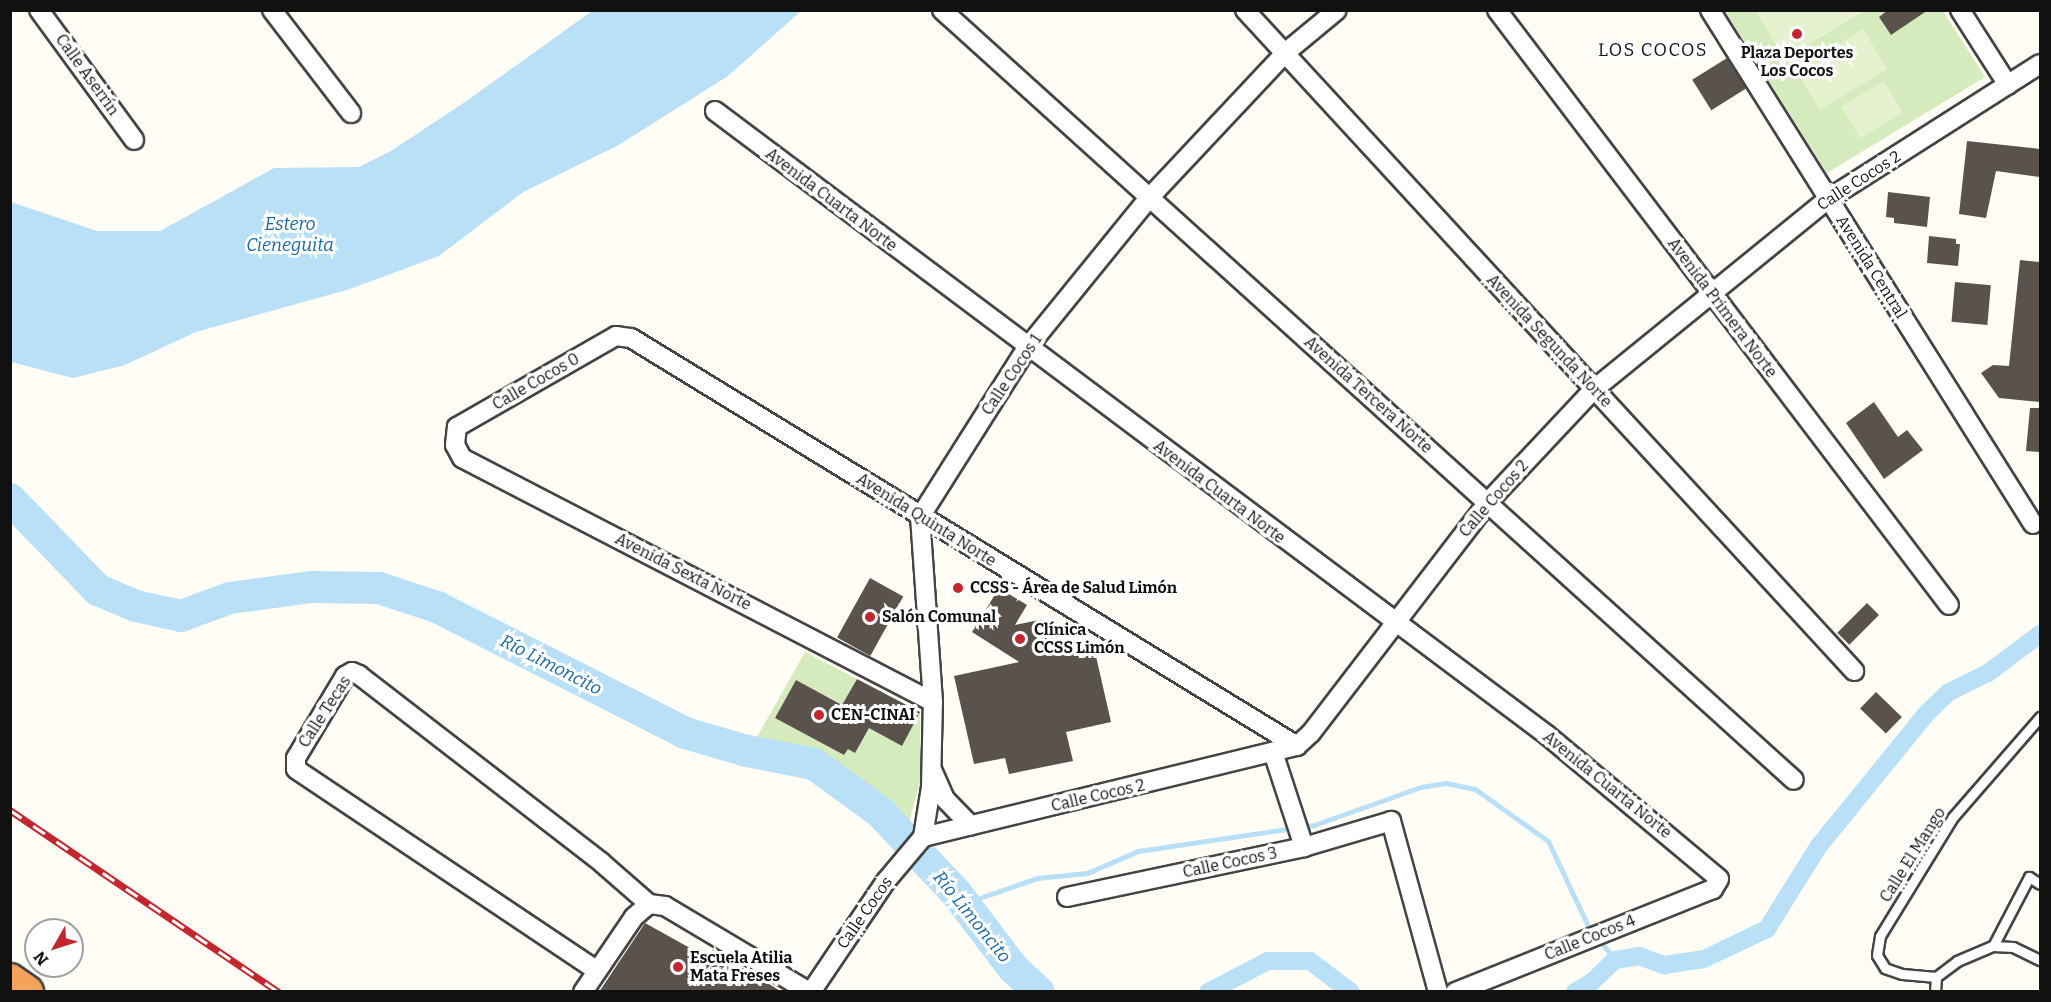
<!DOCTYPE html>
<html>
<head>
<meta charset="utf-8">
<style>
  body { margin:0 }
  #map { position:relative; width:2051px; height:1002px; overflow:hidden; background:#fffdf5; font-family:Bitter,serif }
  div>[style] { position:absolute }
  [style*='--x'] { left:calc(var(--x)*1px); top:calc(var(--y)*1px); width:calc(var(--w)*1px); rotate:calc(var(--a)*1deg) }
  .green>* { inset:0; background:#d5ebbd }
  .pitch>* { inset:0; background:#e6f2cf; transform-origin:0 0 }
  .water>* { inset:0; background:#b9e0f7 }
  .stream>* { height:5px; margin:-2.5px; padding:0 2.5px; transform-origin:2.5px; border-radius:2.5px; background:#b9e0f7 }
  .canal>* { height:18px; margin:-9px; padding:0 9px; transform-origin:9px; border-radius:9px; background:#b9e0f7 }
  .river>* { height:32px; margin:-16px; padding:0 16px; transform-origin:16px; border-radius:16px; background:#b9e0f7 }
  .building>* { inset:0; background:#5a524d; transform-origin:0 0 }
  .roads { filter:drop-shadow(2px 0 #444) drop-shadow(-2px 0 #444) drop-shadow(0 2px #444) drop-shadow(0 -2px #444) }
  .lane>* { height:9px; margin:-4.5px; padding:0 4.5px; transform-origin:4.5px; border-radius:4.5px; background:#fff }
  .street>* { height:18px; margin:-9px; padding:0 9px; transform-origin:9px; border-radius:9px; background:#fff }
  .highway>* { height:32px; margin:-16px; padding:0 16px; transform-origin:16px; border-radius:16px; background:#f5a25d }
  .rail>* { height:7px; margin-top:-3.5px; transform-origin:0; background:repeating-linear-gradient(90deg,#fff 0 14px,#c4262e 0 28px); box-sizing:border-box; border-block:2px solid #c4262e }
  .dots>* { width:16px; height:16px; translate:-50% -50%; box-sizing:border-box; border:3px solid #fff; border-radius:50% }
  span { translate:-50% -50%; white-space:nowrap; text-align:center; line-height:1.15; -webkit-text-stroke:6px #fff; paint-order:stroke }
  .poi-label { font-size:16px; color:#111; font-weight:700 }
  .left { translate:0 -50%; text-align:left }
  .street-label { font-size:16px; color:#111 }
  .neighbourhood-label { font-size:18px; color:#111; letter-spacing:1.5px }
  .water-label { font-size:18px; color:#1768a6; font-style:italic }
  .frame { position:absolute; inset:0; border:12px solid #111; pointer-events:none }
  .north { position:absolute; left:24px; top:918px; width:60px; height:60px; box-sizing:border-box; background:#fff; border:2px solid #a0a0a0; border-radius:50%; rotate:231deg; font-size:16px; font-weight:700; line-height:24px; text-align:center; color:#111 }
  .north::after { content:''; display:block; margin:auto; width:21px; height:27px; background:#c4262e; clip-path:polygon(50% 0,100% 100%,50% 72%,0 100%) }
</style>
</head>
<body>
<div id="map">
  <div class="green">
    <i style="clip-path:polygon(1725px 11px,1756px 11px,1785px 58px,1863px 11px,1943px 11px,1985px 77px,1827px 173px)"></i>
    <i style="clip-path:polygon(805px 652px,857px 679px,845px 700px,857px 707px,870px 686px,885px 693px,871px 720px,796px 680px,775px 718px,844px 755px,860px 723px,902px 745px,920px 712px,921px 778px,909px 823px,815px 754px,756px 739px)"></i>
  </div>
  <div class="pitch">
    <i style="clip-path:polygon(1756px 11px,1862px 11px,1785px 58px)"></i>
    <i style="left:1863px;top:29px;width:47px;height:79px;rotate:59deg"></i>
    <i style="left:1884px;top:81px;width:37px;height:50px;rotate:59deg"></i>
  </div>
  <div class="water">
    <i style="clip-path:polygon(592px 11px,801px 11px,728px 76px,617px 146px,523px 192px,439px 256px,350px 289px,196px 332px,125px 365px,73px 378px,11px 362px,11px 202px,97px 231px,160px 231px,274px 168px,359px 167px,391px 151px,465px 102px)"></i>
  </div>
  <div class="stream">
    <i style="--x:965;--y:903;--w:76;--a:-19.1"></i>
    <i style="--x:1037;--y:878;--w:50;--a:-5.7"></i>
    <i style="--x:1087;--y:873;--w:56;--a:-23.3"></i>
    <i style="--x:1138;--y:851;--w:178;--a:-8.4"></i>
    <i style="--x:1314;--y:825;--w:114;--a:-19.6"></i>
    <i style="--x:1421;--y:787;--w:25;--a:-9"></i>
    <i style="--x:1446;--y:783;--w:30;--a:12"></i>
    <i style="--x:1475;--y:789;--w:90;--a:35.5"></i>
    <i style="--x:1548;--y:841;--w:92;--a:64.8"></i>
    <i style="--x:1587;--y:924;--w:46;--a:52.1"></i>
  </div>
  <div class="canal">
    <i style="--x:1208;--y:992;--w:68;--a:-27.3"></i>
    <i style="--x:1268;--y:961;--w:42;--a:0"></i>
    <i style="--x:1310;--y:961;--w:51;--a:37.1"></i>
    <i style="--x:1575;--y:992;--w:21;--a:-31"></i>
    <i style="--x:1593;--y:981;--w:30;--a:-44"></i>
    <i style="--x:1615;--y:960;--w:24;--a:-9"></i>
    <i style="--x:1639;--y:956;--w:27;--a:20"></i>
    <i style="--x:1664;--y:965;--w:40;--a:-8.5"></i>
    <i style="--x:1704;--y:959;--w:70;--a:-25.5"></i>
    <i style="--x:1767;--y:929;--w:97;--a:-58.1"></i>
    <i style="--x:1818;--y:847;--w:171;--a:-50.9"></i>
    <i style="--x:1926;--y:714;--w:32;--a:-44"></i>
    <i style="--x:1949;--y:692;--w:43;--a:-26"></i>
    <i style="--x:1988;--y:673;--w:65;--a:-36.9"></i>
  </div>
  <div class="river">
    <i style="--x:10;--y:499;--w:127;--a:46"></i>
    <i style="--x:98;--y:590;--w:41;--a:22.8"></i>
    <i style="--x:136;--y:606;--w:46;--a:12.5"></i>
    <i style="--x:181;--y:616;--w:52;--a:-20.2"></i>
    <i style="--x:230;--y:598;--w:82;--a:-7.7"></i>
    <i style="--x:311;--y:587;--w:68;--a:0.8"></i>
    <i style="--x:379;--y:588;--w:61;--a:18.1"></i>
    <i style="--x:437;--y:607;--w:278;--a:26.9"></i>
    <i style="--x:685;--y:733;--w:65;--a:16.2"></i>
    <i style="--x:747;--y:751;--w:68;--a:11"></i>
    <i style="--x:814;--y:764;--w:82;--a:36"></i>
    <i style="--x:880;--y:812;--w:112;--a:46.8"></i>
    <i style="--x:957;--y:894;--w:93;--a:52.9"></i>
    <i style="--x:1013;--y:968;--w:35;--a:43"></i>
  </div>
  <div class="building">
    <i style="clip-path:polygon(1888px 10px,1928px 10px,1891px 35px,1879px 17px)"></i>
    <i style="left:1727px;top:58px;width:36px;height:41px;rotate:58deg"></i>
    <i style="clip-path:polygon(1967px 141px,2040px 149px,2040px 177px,1996px 171px,1986px 218px,1959px 214px)"></i>
    <i style="clip-path:polygon(1888px 192px,1930px 197px,1927px 227px,1894px 223px,1894px 218px,1886px 217px)"></i>
    <i style="clip-path:polygon(1929px 236px,1956px 239px,1956px 244px,1960px 244px,1958px 266px,1927px 263px)"></i>
    <i style="clip-path:polygon(2020px 260px,2040px 262px,2040px 402px,1999px 398px,1981px 373px,1993px 365px,2009px 366px)"></i>
    <i style="left:1955px;top:282px;width:36px;height:40px;rotate:5deg"></i>
    <i style="clip-path:polygon(1874px 402px,1898px 437px,1907px 430px,1923px 450px,1884px 479px,1846px 423px)"></i>
    <i style="clip-path:polygon(2030px 408px,2040px 408px,2040px 452px,2026px 451px)"></i>
    <i style="left:870px;top:578px;width:38px;height:68px;rotate:29deg"></i>
    <i style="clip-path:polygon(999px 588px,1027px 605px,1015px 625px,1044px 619px,1046px 626px,1053px 624px,1057px 643px,1068px 641px,1069px 648px,1093px 643px,1111px 722px,1066px 732px,1073px 761px,1009px 774px,1005px 758px,974px 764px,954px 676px,1019px 662px,972px 632px)"></i>
    <i style="left:1867px;top:603px;width:17px;height:42px;rotate:45deg"></i>
    <i style="clip-path:polygon(857px 679px,920px 712px,902px 746px,869px 728px,855px 753px,848px 749px,844px 755px,775px 718px,796px 680px,842px 705px)"></i>
    <i style="left:1876px;top:692px;width:36px;height:23px;rotate:44deg"></i>
    <i style="clip-path:polygon(645px 923px,708px 958px,713px 950px,782px 992px,599px 992px)"></i>
  </div>
  <div class="roads">
    <div class="lane">
      <i style="--x:1993;--y:946;--w:78;--a:-62.4"></i>
      <i style="--x:2029;--y:877;--w:13;--a:32"></i>
      <i style="--x:1936;--y:977;--w:26;--a:-37"></i>
      <i style="--x:1957;--y:961;--w:39;--a:-23"></i>
      <i style="--x:1993;--y:946;--w:20;--a:3"></i>
      <i style="--x:2013;--y:947;--w:30;--a:26"></i>
      <i style="--x:1935;--y:992;--w:15;--a:-86"></i>
      <i style="--x:1936;--y:977;--w:34;--a:-175"></i>
      <i style="--x:1902;--y:974;--w:18;--a:-161"></i>
      <i style="--x:1885;--y:968;--w:15;--a:-122"></i>
      <i style="--x:1877;--y:955;--w:19;--a:-81"></i>
      <i style="--x:1880;--y:936;--w:140;--a:-58.5"></i>
      <i style="--x:1953;--y:817;--w:133;--a:-49"></i>
    </div>
    <div class="street">
      <i style="--x:39;--y:10;--w:161;--a:53.8"></i>
      <i style="--x:272;--y:10;--w:130;--a:52.5"></i>
      <i style="--x:942;--y:10;--w:1148;--a:42.11"></i>
      <i style="--x:1245;--y:10;--w:899;--a:47.34"></i>
      <i style="--x:1497;--y:10;--w:747;--a:52.78"></i>
      <i style="--x:1710;--y:10;--w:607;--a:57.85"></i>
      <i style="--x:1960;--y:10;--w:89;--a:57.4"></i>
      <i style="--x:715;--y:111;--w:1040;--a:36.87"></i>
      <i style="--x:1547;--y:735;--w:224;--a:39.9"></i>
      <i style="--x:1719;--y:879;--w:12;--a:121"></i>
      <i style="--x:1713;--y:889;--w:278;--a:158.2"></i>
      <i style="--x:933;--y:702;--w:530;--a:-152.61"></i>
      <i style="--x:462;--y:458;--w:15;--a:-118"></i>
      <i style="--x:455;--y:445;--w:18;--a:-84"></i>
      <i style="--x:457;--y:427;--w:183;--a:-29.8"></i>
      <i style="--x:616;--y:336;--w:15;--a:8"></i>
      <i style="--x:631;--y:338;--w:781;--a:31.49"></i>
      <i style="--x:1274;--y:755;--w:97;--a:71.9"></i>
      <i style="--x:933;--y:772;--w:30;--a:66"></i>
      <i style="--x:945;--y:799;--w:37;--a:46"></i>
      <i style="--x:923;--y:837;--w:385;--a:-13.7"></i>
      <i style="--x:1297;--y:746;--w:19;--a:-43"></i>
      <i style="--x:1311;--y:733;--w:291;--a:-52.5"></i>
      <i style="--x:1488;--y:502;--w:154;--a:-46.8"></i>
      <i style="--x:1593;--y:390;--w:303;--a:-39.1"></i>
      <i style="--x:1828;--y:199;--w:251;--a:-32.5"></i>
      <i style="--x:1067;--y:897;--w:242;--a:-11.9"></i>
      <i style="--x:1304;--y:847;--w:91;--a:-16.6"></i>
      <i style="--x:1391;--y:821;--w:177;--a:74.6"></i>
      <i style="--x:596;--y:970;--w:361;--a:-146.2"></i>
      <i style="--x:296;--y:769;--w:11;--a:-90"></i>
      <i style="--x:296;--y:758;--w:96;--a:-59.1"></i>
      <i style="--x:345;--y:676;--w:8;--a:-30"></i>
      <i style="--x:352;--y:672;--w:8;--a:23"></i>
      <i style="--x:359;--y:675;--w:307;--a:37.7"></i>
      <i style="--x:602;--y:863;--w:62;--a:41.1"></i>
      <i style="--x:583;--y:992;--w:91;--a:-55.8"></i>
      <i style="--x:634;--y:917;--w:20;--a:-41"></i>
      <i style="--x:649;--y:904;--w:16;--a:7"></i>
      <i style="--x:665;--y:906;--w:168;--a:30.8"></i>
      <i style="--x:811;--y:992;--w:134;--a:-56"></i>
      <i style="--x:886;--y:881;--w:57;--a:-49.9"></i>
      <i style="--x:923;--y:837;--w:51;--a:-80.9"></i>
      <i style="--x:931;--y:787;--w:85;--a:-88.7"></i>
      <i style="--x:933;--y:702;--w:185;--a:-94"></i>
      <i style="--x:920;--y:517;--w:200;--a:-57.7"></i>
      <i style="--x:1027;--y:348;--w:193;--a:-50.9"></i>
      <i style="--x:1149;--y:198;--w:199;--a:-46.8"></i>
      <i style="--x:1285;--y:53;--w:67;--a:-39.6"></i>
    </div>
    <div class="highway">
      <i style="--x:10;--y:980;--w:21;--a:35"></i>
    </div>
  </div>
  <div class="rail">
    <i style="--x:10;--y:810;--w:325;--a:34.1"></i>
  </div>
  <div class="dots">
    <i style="left:1797px;top:34px;background:#c4262e"></i>
    <i style="left:958px;top:588px;background:#c4262e"></i>
    <i style="left:870px;top:617px;background:#c4262e"></i>
    <i style="left:1020px;top:639px;background:#c4262e"></i>
    <i style="left:819px;top:715px;background:#c4262e"></i>
    <i style="left:678px;top:967px;background:#c4262e"></i>
  </div>
  <div class="poi-label">
    <span style="left:1797px;top:62px">Plaza Deportes<br>Los Cocos</span>
    <span class="left" style="left:970px;top:588px">CCSS - Área de Salud Limón</span>
    <span class="left" style="left:882px;top:617px">Salón Comunal</span>
    <span class="left" style="left:1034px;top:639px">Clínica<br>CCSS Limón</span>
    <span class="left" style="left:831px;top:715px">CEN-CINAI</span>
    <span class="left" style="left:690px;top:967px">Escuela Atilia<br>Mata Freses</span>
  </div>
  <div class="street-label">
    <span style="left:87px;top:75px;rotate:54deg">Calle Aserrín</span>
    <span style="left:1859px;top:181px;rotate:-33deg">Calle Cocos 2</span>
    <span style="left:831px;top:200px;rotate:37deg">Avenida Cuarta Norte</span>
    <span style="left:1871px;top:267px;rotate:58deg">Avenida Central</span>
    <span style="left:1722px;top:308px;rotate:53deg">Avenida Primera Norte</span>
    <span style="left:1549px;top:341px;rotate:47deg">Avenida Segunda Norte</span>
    <span style="left:1012px;top:375px;rotate:-56deg">Calle Cocos 1</span>
    <span style="left:536px;top:382px;rotate:-30deg">Calle Cocos 0</span>
    <span style="left:1368px;top:395px;rotate:42deg">Avenida Tercera Norte</span>
    <span style="left:1219px;top:492px;rotate:37deg">Avenida Cuarta Norte</span>
    <span style="left:1494px;top:499px;rotate:-49deg">Calle Cocos 2</span>
    <span style="left:926px;top:520px;rotate:32deg">Avenida Quinta Norte</span>
    <span style="left:683px;top:572px;rotate:27deg">Avenida Sexta Norte</span>
    <span style="left:325px;top:712px;rotate:-57deg">Calle Tecas</span>
    <span style="left:1607px;top:785px;rotate:39deg">Avenida Cuarta Norte</span>
    <span style="left:1098px;top:796px;rotate:-13deg">Calle Cocos 2</span>
    <span style="left:1913px;top:855px;rotate:-58deg">Calle El Mango</span>
    <span style="left:1230px;top:863px;rotate:-12deg">Calle Cocos 3</span>
    <span style="left:865px;top:913px;rotate:-55deg">Calle Cocos</span>
    <span style="left:1590px;top:938px;rotate:-22deg">Calle Cocos 4</span>
  </div>
  <div class="neighbourhood-label">
    <span style="left:1653px;top:50px">LOS COCOS</span>
  </div>
  <div class="water-label">
    <span style="left:290px;top:235px">Estero<br>Cieneguita</span>
    <span style="left:551px;top:665px;rotate:27deg">Río Limoncito</span>
    <span style="left:972px;top:917px;rotate:51deg">Río Limoncito</span>
  </div>
  <div class="frame"></div>
  <div class="north">N</div>
</div>
</body>
</html>
